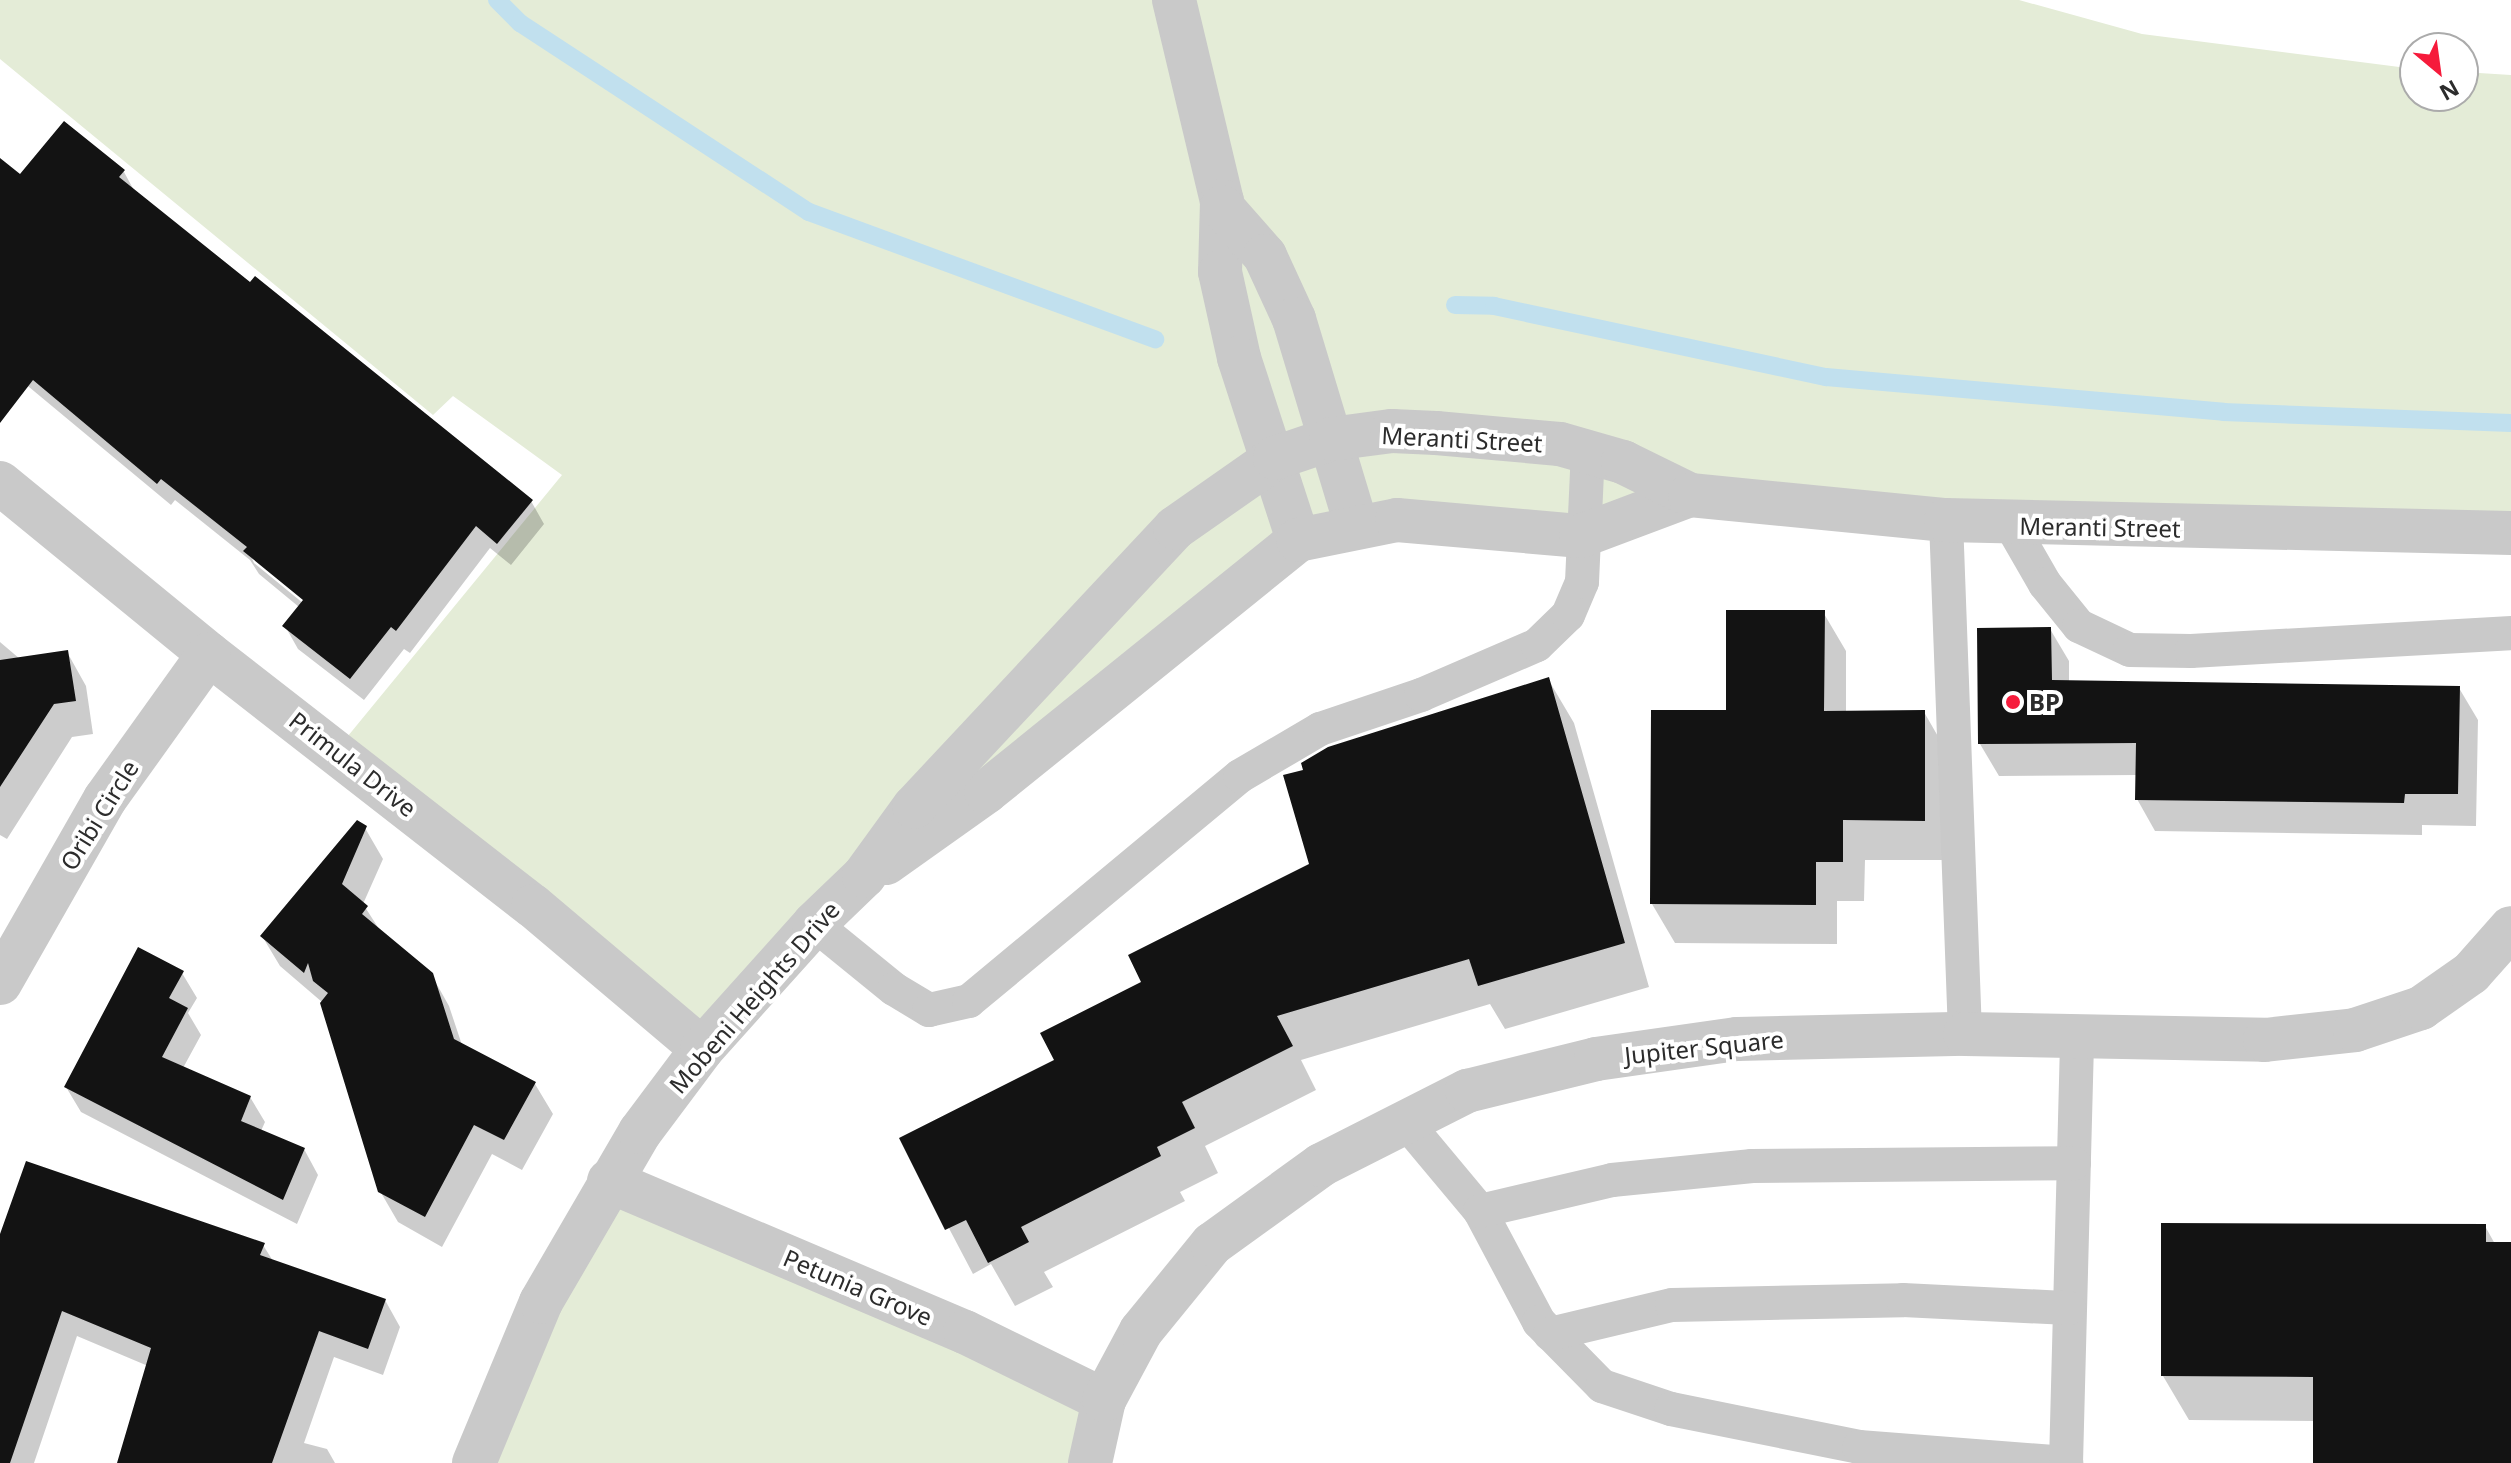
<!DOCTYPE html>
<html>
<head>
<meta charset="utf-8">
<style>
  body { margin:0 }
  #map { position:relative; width:2511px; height:1463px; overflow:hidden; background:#fff; font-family:"Noto Sans",sans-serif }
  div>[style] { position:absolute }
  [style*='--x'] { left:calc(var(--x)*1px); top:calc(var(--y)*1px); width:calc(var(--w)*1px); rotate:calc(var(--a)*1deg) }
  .green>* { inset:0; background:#e4ecd7 }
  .shadow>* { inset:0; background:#0003 }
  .stream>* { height:18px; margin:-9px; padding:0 9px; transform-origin:9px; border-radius:9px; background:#c1e0ee }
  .building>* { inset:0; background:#131313 }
  .service>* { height:34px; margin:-17px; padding:0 17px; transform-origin:17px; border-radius:17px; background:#c9c9c9 }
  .minor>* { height:44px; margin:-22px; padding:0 22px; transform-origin:22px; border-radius:22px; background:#c9c9c9 }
  .dots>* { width:22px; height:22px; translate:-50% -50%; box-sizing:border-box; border:4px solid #fff; border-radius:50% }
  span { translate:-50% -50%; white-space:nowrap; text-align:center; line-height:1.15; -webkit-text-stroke:8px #fff; paint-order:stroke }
  .street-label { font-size:24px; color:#2c2c2c }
  .poi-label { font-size:24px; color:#2c2c2c; font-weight:700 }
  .left { translate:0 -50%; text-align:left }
  .north { position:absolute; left:2399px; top:32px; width:80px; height:80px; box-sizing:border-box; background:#fff; border:2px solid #ababab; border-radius:50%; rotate:151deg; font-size:22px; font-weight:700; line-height:32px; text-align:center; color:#2c2c2c }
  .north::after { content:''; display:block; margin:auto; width:28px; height:36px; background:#f61b3b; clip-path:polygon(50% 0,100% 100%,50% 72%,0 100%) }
</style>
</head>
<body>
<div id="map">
  <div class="green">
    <i style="clip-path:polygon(0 0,2019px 0,2142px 34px,2415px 69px,2415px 96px,2463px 96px,2463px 72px,2511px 75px,2511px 534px,1748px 504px,1620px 525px,1353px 527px,930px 837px,702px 1049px,334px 753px,562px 475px,453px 396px,433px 415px,0 59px)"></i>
    <i style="clip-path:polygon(609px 1182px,1101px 1402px,1087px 1463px,476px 1463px)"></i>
  </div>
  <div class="shadow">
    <i style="clip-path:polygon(evenodd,65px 124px,124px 172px,136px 194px,531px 501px,544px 524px,511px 565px,490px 548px,410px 653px,404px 649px,364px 700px,298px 649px,285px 626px,299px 607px,259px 574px,250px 560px,175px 500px,171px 505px,17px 377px,0 339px,0 160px,20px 177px,65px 124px,250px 554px,312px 604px,309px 608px,254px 563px,250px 554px)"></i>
    <i style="clip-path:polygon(1823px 612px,1846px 651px,1846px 712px,1924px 712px,1947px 752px,1946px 860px,1865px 860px,1864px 901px,1837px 901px,1837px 944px,1675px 943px,1652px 904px,1728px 712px)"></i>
    <i style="clip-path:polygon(2050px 629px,2069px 661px,2069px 683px,2459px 688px,2478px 720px,2476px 826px,2422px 825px,2422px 835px,2155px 831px,2137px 799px,2137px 775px,1999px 776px,1980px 744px)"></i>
    <i style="clip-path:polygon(0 642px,20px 659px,67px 652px,86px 686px,93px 734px,72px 737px,7px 839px,0 835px)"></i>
    <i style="clip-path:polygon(1548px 679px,1574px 723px,1649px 987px,1505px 1029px,1490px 1004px,1301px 1060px,1316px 1090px,1205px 1146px,1218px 1173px,1180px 1192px,1185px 1201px,1044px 1272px,1053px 1287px,1015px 1306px,991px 1264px,973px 1274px,902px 1139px,1056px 1061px,1144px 983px,1311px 865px)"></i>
    <i style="clip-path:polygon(365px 828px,383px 859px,363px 904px,381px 932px,431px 974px,449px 1006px,462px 1045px,535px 1084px,553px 1114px,522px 1170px,492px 1154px,442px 1247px,398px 1222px,380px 1191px,322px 1002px,280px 966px,262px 936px)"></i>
    <i style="clip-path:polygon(182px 973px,197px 998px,188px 1013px,201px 1035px,183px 1068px,250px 1097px,265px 1122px,261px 1131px,304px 1149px,318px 1175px,297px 1224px,81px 1112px,66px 1087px)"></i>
    <i style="clip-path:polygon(2485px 1226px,2495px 1244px,2511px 1244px,2511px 1463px,2315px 1463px,2315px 1421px,2189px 1420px,2163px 1376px)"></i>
    <i style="clip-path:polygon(0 1240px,263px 1245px,273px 1261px,385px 1300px,400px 1327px,383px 1375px,334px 1357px,304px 1443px,327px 1449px,335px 1463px,119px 1463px,148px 1366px,77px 1336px,34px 1463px,0 1463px)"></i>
  </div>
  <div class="stream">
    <i style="--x:497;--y:0;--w:33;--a:45"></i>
    <i style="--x:520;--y:23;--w:345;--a:33.2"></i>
    <i style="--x:809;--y:212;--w:369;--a:20.2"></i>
    <i style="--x:1455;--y:305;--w:39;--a:1"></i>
    <i style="--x:1494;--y:306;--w:340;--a:12.1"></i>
    <i style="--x:1826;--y:377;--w:399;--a:5"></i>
    <i style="--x:2223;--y:412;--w:288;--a:2.2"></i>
  </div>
  <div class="building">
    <i style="clip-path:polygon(64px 121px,125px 170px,119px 177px,250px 282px,255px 276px,533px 500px,497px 544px,476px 526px,396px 631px,391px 627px,350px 679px,282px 626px,303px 600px,243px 551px,247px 547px,161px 479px,157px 484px,33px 380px,0 423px,0 158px,20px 174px)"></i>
    <i style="clip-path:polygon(1726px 610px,1825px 610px,1824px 711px,1925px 710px,1925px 821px,1843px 820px,1843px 862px,1816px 862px,1816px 905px,1650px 904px,1651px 710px,1726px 710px)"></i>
    <i style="clip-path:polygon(2051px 627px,2052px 680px,2460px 686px,2458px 794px,2405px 794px,2404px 803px,2135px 800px,2136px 743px,1978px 744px,1977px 628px)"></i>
    <i style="clip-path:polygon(68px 650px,76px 701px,54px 704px,0 787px,0 660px)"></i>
    <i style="clip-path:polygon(1549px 677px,1625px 943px,1478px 986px,1469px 959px,1277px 1016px,1293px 1046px,1182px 1102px,1195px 1128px,1157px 1147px,1161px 1156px,1021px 1227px,1029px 1242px,988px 1263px,966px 1220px,945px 1230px,899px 1138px,1054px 1060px,1040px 1033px,1141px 982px,1128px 955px,1309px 864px,1283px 775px,1303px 770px,1301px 763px,1328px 747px)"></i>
    <i style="clip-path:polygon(357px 820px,367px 826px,342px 884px,368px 906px,362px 914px,433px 973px,454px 1039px,536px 1082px,504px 1140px,474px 1125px,425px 1217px,378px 1192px,320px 1003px,328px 993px,313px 981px,308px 963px,304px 973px,260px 936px)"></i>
    <i style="clip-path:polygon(138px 947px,184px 971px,169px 998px,188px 1008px,162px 1057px,251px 1096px,241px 1121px,305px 1148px,283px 1200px,64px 1087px)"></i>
    <i style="clip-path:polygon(26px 1161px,265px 1243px,260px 1255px,386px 1299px,368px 1349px,319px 1331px,272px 1463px,117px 1463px,151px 1348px,62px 1311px,10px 1463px,0 1463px,0 1234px)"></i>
    <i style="clip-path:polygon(2161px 1223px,2486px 1224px,2486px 1242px,2511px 1242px,2511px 1463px,2313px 1463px,2313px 1377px,2161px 1376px)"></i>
  </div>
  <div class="service">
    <i style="--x:1946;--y:520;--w:514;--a:87.88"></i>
    <i style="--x:2011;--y:525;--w:68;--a:60"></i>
    <i style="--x:2045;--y:584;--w:54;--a:51"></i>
    <i style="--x:2079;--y:626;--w:56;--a:25.2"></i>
    <i style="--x:2130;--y:650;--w:61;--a:0.9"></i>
    <i style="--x:2191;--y:651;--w:321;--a:-3.2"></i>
    <i style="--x:814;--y:924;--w:103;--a:39.1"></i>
    <i style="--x:894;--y:989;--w:41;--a:31"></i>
    <i style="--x:929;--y:1010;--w:41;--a:-12.7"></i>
    <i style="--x:969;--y:1001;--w:352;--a:-39.7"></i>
    <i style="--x:1240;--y:776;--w:93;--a:-30.4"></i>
    <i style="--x:1320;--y:729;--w:107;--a:-18.6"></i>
    <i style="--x:1421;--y:695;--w:126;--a:-23.3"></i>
    <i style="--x:1537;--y:645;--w:43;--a:-44.1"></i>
    <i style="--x:1568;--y:615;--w:36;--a:-67"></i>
    <i style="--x:1582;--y:582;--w:130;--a:-87.4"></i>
    <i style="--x:1404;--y:1120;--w:119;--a:50.1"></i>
    <i style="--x:1480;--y:1211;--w:126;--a:62"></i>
    <i style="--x:1539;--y:1322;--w:90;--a:45.5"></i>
    <i style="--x:1602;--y:1386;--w:73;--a:18.4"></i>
    <i style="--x:1671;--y:1409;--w:192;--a:11.4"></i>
    <i style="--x:1859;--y:1447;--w:208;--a:4.4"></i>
    <i style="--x:2066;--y:1463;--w:425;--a:-88.5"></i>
    <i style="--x:1480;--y:1211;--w:136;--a:-13.2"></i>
    <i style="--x:1612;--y:1180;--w:141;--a:-5.7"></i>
    <i style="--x:1752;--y:1166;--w:322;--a:-0.5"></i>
    <i style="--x:1550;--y:1334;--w:125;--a:-13.4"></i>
    <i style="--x:1672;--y:1305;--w:231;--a:-1.2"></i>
    <i style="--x:1903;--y:1300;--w:166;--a:2.8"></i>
  </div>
  <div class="minor">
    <i style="--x:1174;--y:0;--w:207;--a:76.6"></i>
    <i style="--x:1222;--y:201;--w:71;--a:91.6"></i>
    <i style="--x:1220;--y:272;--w:88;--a:77.5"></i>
    <i style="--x:1239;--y:358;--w:191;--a:72"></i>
    <i style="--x:1222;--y:207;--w:65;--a:48.7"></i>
    <i style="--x:1265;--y:256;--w:69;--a:65.3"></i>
    <i style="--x:1294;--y:319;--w:215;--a:73.2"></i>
    <i style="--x:0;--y:483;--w:270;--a:39.3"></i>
    <i style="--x:209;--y:654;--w:410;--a:37.9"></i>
    <i style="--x:533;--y:906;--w:221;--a:40.2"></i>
    <i style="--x:886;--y:863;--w:123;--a:-35.4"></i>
    <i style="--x:986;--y:792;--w:401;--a:-38.9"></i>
    <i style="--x:1298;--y:540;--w:101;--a:-11.4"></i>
    <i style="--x:1397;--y:520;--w:185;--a:5"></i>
    <i style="--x:1581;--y:536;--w:116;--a:-20.6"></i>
    <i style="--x:0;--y:983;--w:212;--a:-60.3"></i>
    <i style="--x:105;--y:799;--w:178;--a:-54.4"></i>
    <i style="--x:609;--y:1181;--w:387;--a:23"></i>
    <i style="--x:965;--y:1332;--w:155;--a:26.1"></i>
    <i style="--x:474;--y:1463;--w:174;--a:-67.4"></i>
    <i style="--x:541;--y:1302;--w:197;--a:-59.8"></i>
    <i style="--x:640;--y:1132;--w:104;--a:-53.2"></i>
    <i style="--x:702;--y:1049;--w:168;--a:-48.1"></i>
    <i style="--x:814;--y:924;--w:69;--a:-43.8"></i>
    <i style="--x:864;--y:876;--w:85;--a:-54.1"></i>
    <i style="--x:914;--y:807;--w:382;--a:-46.9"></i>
    <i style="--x:1175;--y:528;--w:122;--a:-35"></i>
    <i style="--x:1275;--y:458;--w:59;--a:-18.7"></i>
    <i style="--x:1331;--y:439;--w:62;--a:-7.5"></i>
    <i style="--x:1392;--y:431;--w:44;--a:2.6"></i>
    <i style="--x:1436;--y:433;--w:124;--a:5.1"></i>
    <i style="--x:1560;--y:444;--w:66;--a:15.9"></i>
    <i style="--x:1623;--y:462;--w:75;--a:26.2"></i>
    <i style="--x:1690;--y:495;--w:257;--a:5.6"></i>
    <i style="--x:1946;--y:520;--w:565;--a:1.32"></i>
    <i style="--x:1090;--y:1463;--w:65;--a:-77.5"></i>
    <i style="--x:1104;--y:1400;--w:78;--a:-61.8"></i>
    <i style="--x:1141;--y:1331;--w:112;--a:-50.8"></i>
    <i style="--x:1212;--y:1244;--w:135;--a:-35.9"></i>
    <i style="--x:1321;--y:1165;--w:164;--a:-26.9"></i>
    <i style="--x:1467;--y:1091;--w:133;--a:-13.9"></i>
    <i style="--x:1596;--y:1059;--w:142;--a:-8.1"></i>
    <i style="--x:1737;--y:1039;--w:228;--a:-1.3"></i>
    <i style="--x:1965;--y:1034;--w:300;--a:1.1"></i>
    <i style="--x:2265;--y:1040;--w:91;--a:-6.3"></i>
    <i style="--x:2355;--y:1030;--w:70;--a:-18.4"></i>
    <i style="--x:2421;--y:1008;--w:61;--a:-35"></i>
    <i style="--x:2471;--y:973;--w:60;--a:-48.4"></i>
  </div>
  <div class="dots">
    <i style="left:2013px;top:702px;background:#f61b3b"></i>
  </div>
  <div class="street-label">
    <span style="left:1462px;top:439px;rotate:3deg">Meranti Street</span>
    <span style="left:2100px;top:527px;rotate:1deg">Meranti Street</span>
    <span style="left:353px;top:764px;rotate:38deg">Primula Drive</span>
    <span style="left:99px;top:815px;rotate:-58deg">Oribi Circle</span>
    <span style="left:754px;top:997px;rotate:-49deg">Mobeni Heights Drive</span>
    <span style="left:1704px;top:1047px;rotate:-6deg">Jupiter Square</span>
    <span style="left:858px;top:1287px;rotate:23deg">Petunia Grove</span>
  </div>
  <div class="poi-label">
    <span class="left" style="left:2029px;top:702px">BP</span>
  </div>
  <div class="north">N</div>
</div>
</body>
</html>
